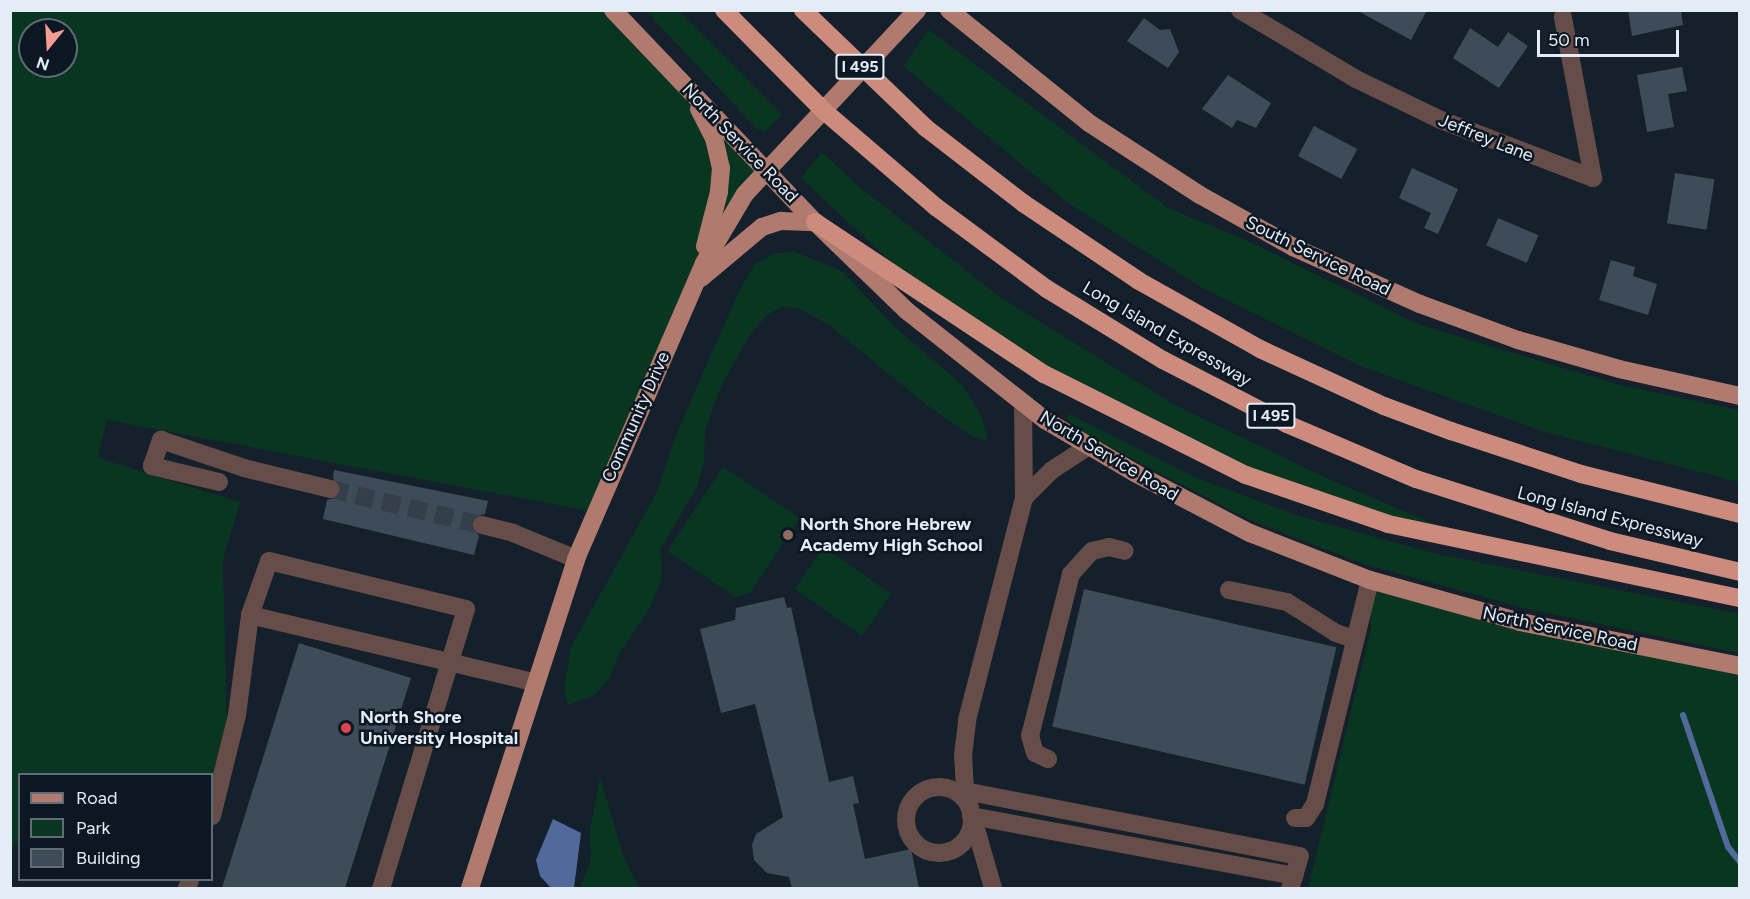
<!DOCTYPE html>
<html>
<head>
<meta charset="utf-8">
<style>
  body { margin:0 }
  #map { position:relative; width:1750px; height:899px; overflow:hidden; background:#14202c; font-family:Figtree,sans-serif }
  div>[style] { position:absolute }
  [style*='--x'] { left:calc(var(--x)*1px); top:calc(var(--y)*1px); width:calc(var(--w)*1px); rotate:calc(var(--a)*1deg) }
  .green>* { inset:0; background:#093621; transform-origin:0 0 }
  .water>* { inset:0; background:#526a9b }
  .stream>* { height:6px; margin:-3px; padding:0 3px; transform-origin:3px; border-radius:3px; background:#526a9b }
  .building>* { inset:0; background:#3e4c59; transform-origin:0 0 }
  .minor-tunnel>* { height:18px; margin-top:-9px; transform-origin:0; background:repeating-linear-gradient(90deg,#333f4a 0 18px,transparent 0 27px) }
  .minor>* { height:18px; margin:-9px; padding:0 9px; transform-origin:9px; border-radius:9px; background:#674d47 }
  .minor>.ring { margin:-9px; padding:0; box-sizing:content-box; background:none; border:18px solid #674d47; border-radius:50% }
  .major>* { height:18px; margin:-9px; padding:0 9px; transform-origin:9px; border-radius:9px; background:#b07a6e }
  .highway>* { height:18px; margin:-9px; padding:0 9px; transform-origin:9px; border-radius:9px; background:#cd8b7e }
  .dots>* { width:16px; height:16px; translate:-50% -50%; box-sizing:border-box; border:3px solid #0b1722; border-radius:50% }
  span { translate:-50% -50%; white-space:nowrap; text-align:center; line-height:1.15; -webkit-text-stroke:5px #0b1722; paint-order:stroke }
  .shield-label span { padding:2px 4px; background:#0b1722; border:2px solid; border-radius:4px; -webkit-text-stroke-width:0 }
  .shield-label { font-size:16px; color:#e4ecf5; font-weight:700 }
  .street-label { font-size:18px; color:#e4ecf5 }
  .poi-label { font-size:18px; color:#e4ecf5; font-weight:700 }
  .left { translate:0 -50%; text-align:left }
  .frame { position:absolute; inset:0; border:12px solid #e4ecf5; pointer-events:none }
  .legend { position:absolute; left:18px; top:773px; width:195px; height:108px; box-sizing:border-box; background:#0b1722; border:2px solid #626c76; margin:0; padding:8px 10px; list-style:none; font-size:18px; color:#e4ecf5 }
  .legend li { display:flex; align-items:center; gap:12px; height:30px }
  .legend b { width:30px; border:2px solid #626c76 }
  .north { position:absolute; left:18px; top:18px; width:60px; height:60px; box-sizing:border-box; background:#0b1722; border:2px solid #626c76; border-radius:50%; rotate:198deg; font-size:16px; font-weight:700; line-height:24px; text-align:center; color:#e4ecf5 }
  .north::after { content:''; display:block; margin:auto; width:21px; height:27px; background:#f59c94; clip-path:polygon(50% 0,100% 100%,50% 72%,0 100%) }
  .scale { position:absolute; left:1537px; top:30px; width:142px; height:27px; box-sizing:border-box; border:3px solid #e4ecf5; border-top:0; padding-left:8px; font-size:18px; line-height:21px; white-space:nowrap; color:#e4ecf5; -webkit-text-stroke:4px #0b1722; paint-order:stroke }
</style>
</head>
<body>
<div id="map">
  <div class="green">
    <i style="clip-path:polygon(evenodd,10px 11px,613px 11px,766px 171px,745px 194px,595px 512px,107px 420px,98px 458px,240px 502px,223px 559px,227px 739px,212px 802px,212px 774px,20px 774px,19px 840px,11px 847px,10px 11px,30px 30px,66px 30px,66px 66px,30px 66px,30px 30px)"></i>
    <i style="clip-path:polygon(646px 11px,679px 11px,782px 115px,765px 131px,757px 129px)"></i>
    <i style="clip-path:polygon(929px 30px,1168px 208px,1248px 241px,1417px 324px,1623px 386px,1739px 410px,1739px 482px,1545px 432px,1360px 366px,1201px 287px,1068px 203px,903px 66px)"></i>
    <i style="clip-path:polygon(822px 152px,857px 185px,1000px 297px,1173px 404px,1326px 478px,1438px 526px,1378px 514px,1275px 481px,1060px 378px,892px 263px,801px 178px)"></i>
    <i style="clip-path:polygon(795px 252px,842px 271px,893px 325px,963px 386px,982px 417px,988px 441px,970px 435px,924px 403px,829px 325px,800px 309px,783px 306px,767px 315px,751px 333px,721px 386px,705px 430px,704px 462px,697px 487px,661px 548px,662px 580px,648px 611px,618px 655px,611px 676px,595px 695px,568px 705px,564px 690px,571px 647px,657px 492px,676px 435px,738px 293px,755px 264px,775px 253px)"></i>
    <i style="clip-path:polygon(1069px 414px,1194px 477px,1299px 516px,1437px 554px,1739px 614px,1739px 653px,1524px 608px,1364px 564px,1250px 520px,1079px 431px,1066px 418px)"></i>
    <i style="clip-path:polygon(723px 467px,800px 518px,750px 593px,735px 597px,667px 551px)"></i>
    <i style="left:824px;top:547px;width:82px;height:51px;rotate:35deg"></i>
    <i style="clip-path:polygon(1370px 580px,1739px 666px,1739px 888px,1308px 888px,1371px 629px)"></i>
    <i style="clip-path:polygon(600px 777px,623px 855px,639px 888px,580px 888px,591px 860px,590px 831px)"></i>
  </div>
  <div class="water">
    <i style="clip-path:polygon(553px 819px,581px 833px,574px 888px,551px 888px,540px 876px,536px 860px)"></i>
  </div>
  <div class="stream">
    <i style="--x:1683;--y:715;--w:139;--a:71.2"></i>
    <i style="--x:1728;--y:847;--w:19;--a:51"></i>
  </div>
  <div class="building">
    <i style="clip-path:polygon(1356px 10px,1427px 10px,1411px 40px)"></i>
    <i style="clip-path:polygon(1628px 10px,1681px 10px,1683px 25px,1632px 36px)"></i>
    <i style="clip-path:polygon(1144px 18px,1160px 30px,1170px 29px,1179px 52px,1168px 68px,1127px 41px)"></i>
    <i style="clip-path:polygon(1470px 28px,1498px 47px,1508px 32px,1528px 46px,1499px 88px,1453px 58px)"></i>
    <i style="clip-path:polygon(1682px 67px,1687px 91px,1668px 94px,1674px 127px,1647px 132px,1637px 75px)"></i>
    <i style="clip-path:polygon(1228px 75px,1271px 103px,1256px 128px,1237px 120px,1232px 128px,1202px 109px)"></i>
    <i style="left:1314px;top:126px;width:49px;height:34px;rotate:28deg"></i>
    <i style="clip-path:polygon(1412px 168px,1458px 189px,1438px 234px,1424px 228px,1431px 213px,1399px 198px)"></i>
    <i style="left:1675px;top:173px;width:40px;height:51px;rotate:9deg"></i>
    <i style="left:1498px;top:218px;width:44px;height:30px;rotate:23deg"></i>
    <i style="clip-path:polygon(1611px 260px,1635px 267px,1633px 276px,1657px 284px,1648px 315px,1599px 300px)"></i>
    <i style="clip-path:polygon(334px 470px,488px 501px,485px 514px,474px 517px,471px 523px,479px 536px,474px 555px,323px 519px,327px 500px,338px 497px,341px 491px,333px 478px)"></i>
    <i style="left:1084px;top:589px;width:259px;height:141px;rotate:13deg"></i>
    <i style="clip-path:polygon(784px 597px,787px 608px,791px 607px,829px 782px,853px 776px,859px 803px,853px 804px,865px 859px,911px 849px,919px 888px,792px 888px,789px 877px,767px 873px,754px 860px,752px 845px,756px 834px,783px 817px,755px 704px,721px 713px,700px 629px,735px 620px,736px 608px)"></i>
    <i style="clip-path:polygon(299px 643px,411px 678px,345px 888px,222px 888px)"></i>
  </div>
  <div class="minor-tunnel">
    <i style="--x:330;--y:489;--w:156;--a:13.3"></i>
  </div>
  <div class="minor">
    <i style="--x:1240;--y:10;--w:135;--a:30.7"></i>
    <i style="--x:1356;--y:79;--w:94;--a:25.8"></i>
    <i style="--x:1441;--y:120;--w:163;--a:20.9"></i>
    <i style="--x:1593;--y:178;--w:164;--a:-100.6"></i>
    <i style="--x:219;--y:482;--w:69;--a:-166.6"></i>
    <i style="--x:152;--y:466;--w:28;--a:-71"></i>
    <i style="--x:161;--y:440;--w:88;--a:18.6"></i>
    <i style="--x:244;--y:468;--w:89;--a:13.7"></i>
    <i style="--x:1024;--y:498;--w:40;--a:-45"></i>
    <i style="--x:1052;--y:470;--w:44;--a:-33"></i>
    <i style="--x:482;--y:525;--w:32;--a:14"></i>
    <i style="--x:513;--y:533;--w:68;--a:22.4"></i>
    <i style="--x:1229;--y:590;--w:59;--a:11.7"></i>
    <i style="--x:1287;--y:602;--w:58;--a:32.3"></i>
    <i style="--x:1336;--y:633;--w:18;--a:19"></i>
    <i style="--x:250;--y:615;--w:292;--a:13.3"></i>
    <i style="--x:1048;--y:759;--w:14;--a:-155"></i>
    <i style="--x:1035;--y:753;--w:18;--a:-106"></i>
    <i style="--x:1030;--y:736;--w:167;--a:-75.8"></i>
    <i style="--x:1071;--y:574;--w:31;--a:-48"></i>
    <i style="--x:1092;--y:551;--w:17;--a:-13"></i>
    <i style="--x:1109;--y:547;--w:16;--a:14"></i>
    <i class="ring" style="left:906px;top:787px;width:48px;height:48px"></i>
    <i style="--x:965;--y:791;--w:341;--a:11"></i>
    <i style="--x:1300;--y:856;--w:34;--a:107"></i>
    <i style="--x:212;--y:816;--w:104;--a:-76.1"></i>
    <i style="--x:237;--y:715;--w:101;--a:-82.6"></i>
    <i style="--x:250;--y:615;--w:57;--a:-70.6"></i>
    <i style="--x:269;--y:561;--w:203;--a:13.7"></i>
    <i style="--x:466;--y:609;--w:292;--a:106.9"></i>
    <i style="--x:971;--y:816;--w:329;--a:10.5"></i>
    <i style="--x:1295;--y:818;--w:11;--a:0"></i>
    <i style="--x:1306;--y:818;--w:17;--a:-57"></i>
    <i style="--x:1315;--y:804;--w:231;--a:-76.2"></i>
    <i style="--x:187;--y:888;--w:9;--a:-69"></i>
    <i style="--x:993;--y:888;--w:101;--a:-106.1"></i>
    <i style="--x:965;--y:791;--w:36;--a:-93"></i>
    <i style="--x:963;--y:755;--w:35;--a:-83"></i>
    <i style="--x:967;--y:720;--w:229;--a:-75.6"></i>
    <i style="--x:1024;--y:498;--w:95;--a:-90.6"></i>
  </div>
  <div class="major">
    <i style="--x:613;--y:10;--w:293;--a:46.4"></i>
    <i style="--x:815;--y:222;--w:128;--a:44.1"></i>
    <i style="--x:907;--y:311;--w:176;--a:38.3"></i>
    <i style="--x:1045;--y:420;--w:104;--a:30.5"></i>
    <i style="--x:1135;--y:473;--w:130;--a:27.6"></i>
    <i style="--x:1250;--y:533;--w:129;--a:21.4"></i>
    <i style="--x:1370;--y:580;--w:156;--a:15.6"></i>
    <i style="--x:1520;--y:622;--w:224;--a:11.3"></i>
    <i style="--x:949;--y:10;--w:180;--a:38.9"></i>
    <i style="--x:1089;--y:123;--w:132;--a:33"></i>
    <i style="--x:1200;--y:195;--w:107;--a:29.2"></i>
    <i style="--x:1293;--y:247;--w:139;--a:24.2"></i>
    <i style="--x:1420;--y:304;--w:104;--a:20.2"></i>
    <i style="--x:1518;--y:340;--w:105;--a:16"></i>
    <i style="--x:1619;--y:369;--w:124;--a:12.6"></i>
    <i style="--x:699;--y:109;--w:33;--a:63"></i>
    <i style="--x:714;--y:138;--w:31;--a:77"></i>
    <i style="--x:721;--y:168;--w:24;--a:95"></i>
    <i style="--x:719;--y:192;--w:56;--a:104.5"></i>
    <i style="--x:701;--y:278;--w:80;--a:-39.9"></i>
    <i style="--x:762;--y:227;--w:20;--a:-18"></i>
    <i style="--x:781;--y:221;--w:34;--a:2"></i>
    <i style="--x:470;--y:888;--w:346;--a:-72.1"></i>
    <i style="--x:576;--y:559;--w:322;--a:-66.6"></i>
    <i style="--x:704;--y:263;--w:80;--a:-59.3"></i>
    <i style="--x:745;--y:194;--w:252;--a:-46.9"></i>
  </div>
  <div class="highway">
    <i style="--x:724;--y:10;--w:142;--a:45.3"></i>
    <i style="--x:824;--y:111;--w:148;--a:40.6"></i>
    <i style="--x:936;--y:207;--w:138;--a:36.5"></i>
    <i style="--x:1047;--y:289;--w:136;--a:31.5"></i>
    <i style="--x:1163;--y:360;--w:140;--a:27.3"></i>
    <i style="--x:1287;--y:424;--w:140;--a:23.1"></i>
    <i style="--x:1416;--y:479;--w:204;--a:17.7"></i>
    <i style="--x:1610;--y:541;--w:134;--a:13.4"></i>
    <i style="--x:803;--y:10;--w:170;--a:43.8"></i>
    <i style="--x:926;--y:128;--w:123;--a:37.7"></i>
    <i style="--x:1023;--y:203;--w:140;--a:33.9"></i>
    <i style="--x:1139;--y:281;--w:139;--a:29.3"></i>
    <i style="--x:1260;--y:349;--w:136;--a:24.7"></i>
    <i style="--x:1384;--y:406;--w:72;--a:20.5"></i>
    <i style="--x:1451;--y:431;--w:137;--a:18.3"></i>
    <i style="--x:1581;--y:474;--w:164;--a:14.1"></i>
    <i style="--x:815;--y:222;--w:275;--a:33.6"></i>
    <i style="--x:1044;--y:374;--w:226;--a:26.6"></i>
    <i style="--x:1246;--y:475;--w:150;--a:19"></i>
    <i style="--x:1388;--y:524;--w:360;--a:11.9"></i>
  </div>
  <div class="dots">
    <i style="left:788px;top:535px;background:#8d6e63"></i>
    <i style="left:346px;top:728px;background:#e0444e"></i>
  </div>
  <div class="shield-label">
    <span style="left:860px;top:67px">I 495</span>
    <span style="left:1271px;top:416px">I 495</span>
  </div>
  <div class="street-label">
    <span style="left:1486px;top:138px;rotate:22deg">Jeffrey Lane</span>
    <span style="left:740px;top:143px;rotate:46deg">North Service Road</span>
    <span style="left:1318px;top:256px;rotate:26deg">South Service Road</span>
    <span style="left:1167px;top:334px;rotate:30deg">Long Island Expressway</span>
    <span style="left:636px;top:417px;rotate:-66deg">Community Drive</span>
    <span style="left:1109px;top:456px;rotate:31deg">North Service Road</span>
    <span style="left:1610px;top:517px;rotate:15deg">Long Island Expressway</span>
    <span style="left:1560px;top:629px;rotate:12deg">North Service Road</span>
  </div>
  <div class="poi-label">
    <span class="left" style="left:800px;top:535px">North Shore Hebrew<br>Academy High School</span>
    <span class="left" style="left:360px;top:728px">North Shore<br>University Hospital</span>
  </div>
  <div class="frame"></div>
  <ul class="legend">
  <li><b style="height:8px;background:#b07a6e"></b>Road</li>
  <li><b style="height:16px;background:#093621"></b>Park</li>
  <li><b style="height:16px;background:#3e4c59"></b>Building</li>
  </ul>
  <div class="north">N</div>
  <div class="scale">50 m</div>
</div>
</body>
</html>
